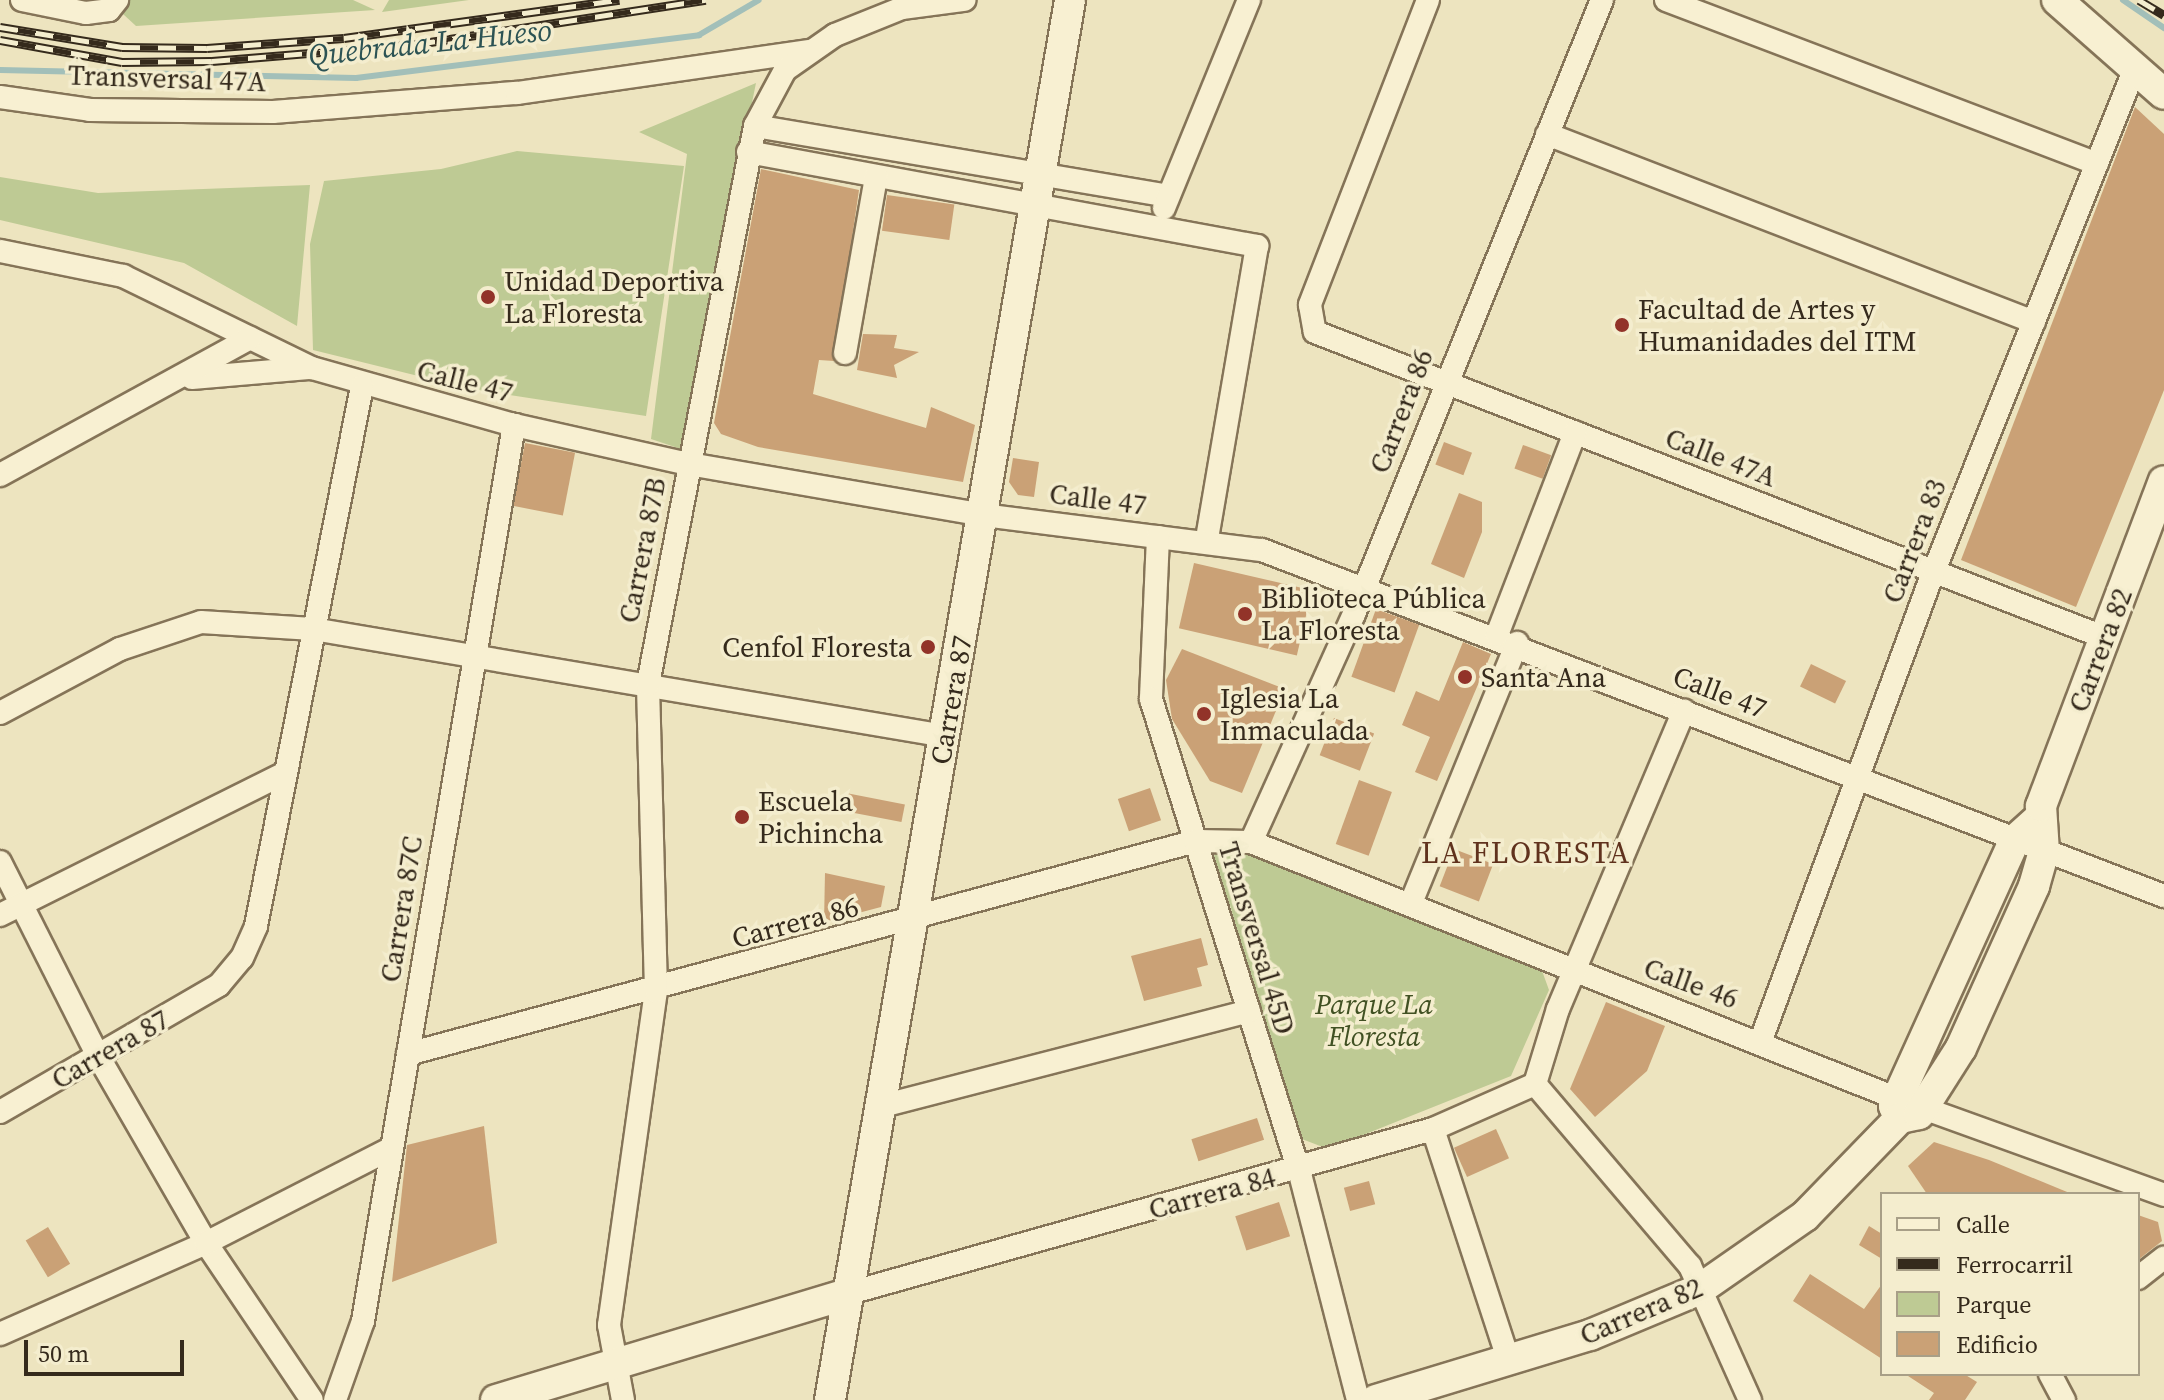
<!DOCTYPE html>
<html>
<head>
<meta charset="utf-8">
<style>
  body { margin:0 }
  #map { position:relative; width:2164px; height:1400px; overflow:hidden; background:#ede4bf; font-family:"Source Serif 4",serif }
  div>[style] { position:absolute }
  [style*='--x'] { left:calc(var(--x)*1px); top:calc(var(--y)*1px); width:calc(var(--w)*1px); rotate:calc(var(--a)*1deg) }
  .green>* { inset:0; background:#beca94 }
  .stream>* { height:6px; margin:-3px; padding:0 3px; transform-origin:3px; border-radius:3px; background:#a2bfb9 }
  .building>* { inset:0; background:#caa176; transform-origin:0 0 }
  .roads { filter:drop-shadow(2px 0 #857458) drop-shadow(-2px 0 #857458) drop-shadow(0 2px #857458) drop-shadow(0 -2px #857458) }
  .street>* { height:22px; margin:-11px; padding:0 11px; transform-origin:11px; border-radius:11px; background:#f8f0d2 }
  .secondary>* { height:30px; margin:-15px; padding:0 15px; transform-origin:15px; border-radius:15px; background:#f8f0d2 }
  .rail>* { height:9px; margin-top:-4.5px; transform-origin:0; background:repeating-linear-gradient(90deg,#f4edce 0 18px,#352a1c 0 36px); box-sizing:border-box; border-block:2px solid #352a1c }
  .dots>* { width:22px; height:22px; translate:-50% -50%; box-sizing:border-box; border:4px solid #f4edce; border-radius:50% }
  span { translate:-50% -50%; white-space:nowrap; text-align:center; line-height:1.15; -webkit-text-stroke:7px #f4edce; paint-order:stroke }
  .street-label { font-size:28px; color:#352a1c }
  .poi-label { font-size:28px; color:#352a1c }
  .left { translate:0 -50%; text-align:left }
  .right { translate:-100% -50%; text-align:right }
  .park-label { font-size:28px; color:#415123; font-style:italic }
  .water-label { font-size:30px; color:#2c5354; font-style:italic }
  .neighbourhood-label { font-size:30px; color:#60321d; letter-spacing:2px }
  .legend { position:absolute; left:1880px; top:1192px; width:260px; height:184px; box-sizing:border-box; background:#f4edce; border:2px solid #a89f87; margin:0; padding:10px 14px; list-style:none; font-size:24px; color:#352a1c }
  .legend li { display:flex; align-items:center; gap:16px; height:40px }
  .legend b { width:40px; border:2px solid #a89f87 }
  .scale { position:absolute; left:24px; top:1340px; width:160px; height:36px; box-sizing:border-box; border:4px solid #352a1c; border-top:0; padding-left:10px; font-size:24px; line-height:28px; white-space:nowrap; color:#352a1c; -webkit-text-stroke:6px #f4edce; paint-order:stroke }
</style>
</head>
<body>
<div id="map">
  <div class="green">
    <i style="clip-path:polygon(129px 0,353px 0,375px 10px,136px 26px,123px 14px)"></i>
    <i style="clip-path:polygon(389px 0,469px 0,382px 12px)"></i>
    <i style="clip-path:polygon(756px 83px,681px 449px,651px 439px,687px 154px,639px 132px)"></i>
    <i style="clip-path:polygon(517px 151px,684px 166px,646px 416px,471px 389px,313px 350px,310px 244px,324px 181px,441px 169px)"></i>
    <i style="clip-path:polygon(0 177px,98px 193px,310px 185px,297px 326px,184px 263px,0 220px)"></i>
    <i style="clip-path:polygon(1229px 846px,1541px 968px,1549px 990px,1511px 1076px,1328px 1149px,1294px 1136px,1230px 905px,1215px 895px,1211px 865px,1216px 851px)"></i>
  </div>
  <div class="stream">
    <i style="--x:2123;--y:0;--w:50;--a:34.3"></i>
    <i style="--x:0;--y:70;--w:356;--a:1.3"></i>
    <i style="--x:356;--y:78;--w:346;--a:-7.1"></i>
    <i style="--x:699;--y:35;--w:69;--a:-30.3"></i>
  </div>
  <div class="building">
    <i style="clip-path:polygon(2135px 107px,2164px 134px,2164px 390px,2076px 607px,1961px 560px)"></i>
    <i style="clip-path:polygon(761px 169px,859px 190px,834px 361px,819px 360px,813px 394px,926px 428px,931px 407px,975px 425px,963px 482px,758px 447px,721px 434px,714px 423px)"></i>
    <i style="left:887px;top:195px;width:68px;height:36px;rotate:8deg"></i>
    <i style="clip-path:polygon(863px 334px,897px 335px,894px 348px,919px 352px,894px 365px,897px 378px,857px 370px)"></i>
    <i style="left:1444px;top:442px;width:30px;height:24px;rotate:21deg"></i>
    <i style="left:525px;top:443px;width:51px;height:64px;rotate:11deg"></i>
    <i style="left:1523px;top:445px;width:30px;height:25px;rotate:20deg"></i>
    <i style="clip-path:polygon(1013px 458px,1039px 462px,1034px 497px,1018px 495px,1009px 482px)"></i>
    <i style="clip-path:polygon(1459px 493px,1482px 502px,1482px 532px,1464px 578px,1431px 564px)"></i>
    <i style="left:1194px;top:563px;width:121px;height:67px;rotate:13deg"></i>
    <i style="left:1376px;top:609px;width:46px;height:72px;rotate:20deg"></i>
    <i style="clip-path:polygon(1463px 642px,1491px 654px,1437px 781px,1415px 772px,1430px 737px,1402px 725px,1416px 691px,1439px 701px)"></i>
    <i style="clip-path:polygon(1182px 649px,1285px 689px,1242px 793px,1210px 781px,1172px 719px,1166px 680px)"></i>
    <i style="left:1811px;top:664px;width:39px;height:25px;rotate:26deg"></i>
    <i style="left:1334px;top:718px;width:43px;height:40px;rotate:21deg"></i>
    <i style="left:1359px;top:780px;width:35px;height:68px;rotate:20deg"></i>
    <i style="left:1150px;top:788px;width:34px;height:34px;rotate:71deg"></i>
    <i style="left:846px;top:793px;width:60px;height:18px;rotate:11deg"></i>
    <i style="left:1454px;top:849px;width:42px;height:40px;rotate:21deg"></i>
    <i style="clip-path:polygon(825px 873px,885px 886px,881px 907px,824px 922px)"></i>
    <i style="clip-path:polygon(1201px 938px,1208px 965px,1197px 968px,1202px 986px,1144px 1001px,1131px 956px)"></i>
    <i style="clip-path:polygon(1606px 1002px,1665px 1026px,1647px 1071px,1595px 1117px,1570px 1089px)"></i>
    <i style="left:1257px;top:1118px;width:23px;height:69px;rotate:72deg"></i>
    <i style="clip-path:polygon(484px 1126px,497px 1243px,392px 1282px,407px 1145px)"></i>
    <i style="left:1496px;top:1129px;width:32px;height:46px;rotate:66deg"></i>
    <i style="clip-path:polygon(1934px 1142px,1989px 1160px,2072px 1194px,1927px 1194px,1908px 1166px)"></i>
    <i style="left:1369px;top:1181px;width:24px;height:26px;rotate:75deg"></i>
    <i style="left:1279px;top:1202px;width:36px;height:46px;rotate:72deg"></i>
    <i style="clip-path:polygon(2138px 1215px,2158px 1222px,2162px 1241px,2138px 1260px)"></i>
    <i style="clip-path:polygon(1869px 1226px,1882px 1234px,1882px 1259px,1859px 1245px)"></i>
    <i style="left:48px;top:1227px;width:43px;height:26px;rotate:59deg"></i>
    <i style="clip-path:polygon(1810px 1274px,1864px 1309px,1882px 1284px,1882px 1359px,1793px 1301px)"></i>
    <i style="clip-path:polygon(1905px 1374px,1964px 1374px,1977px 1382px,1965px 1400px,1929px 1400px,1934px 1393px)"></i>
  </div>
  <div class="roads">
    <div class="street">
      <i style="--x:22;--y:0;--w:65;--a:11.5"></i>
      <i style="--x:86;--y:13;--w:23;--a:-7"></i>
      <i style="--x:109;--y:10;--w:13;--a:-51"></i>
      <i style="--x:1428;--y:0;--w:327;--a:111.2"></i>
      <i style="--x:1310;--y:305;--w:27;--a:80"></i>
      <i style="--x:1315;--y:332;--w:848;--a:21.15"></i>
      <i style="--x:1666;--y:0;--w:461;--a:20.8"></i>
      <i style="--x:0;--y:97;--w:91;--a:8.2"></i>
      <i style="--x:90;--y:110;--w:183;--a:0.6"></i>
      <i style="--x:273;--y:112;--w:245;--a:-4.5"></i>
      <i style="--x:517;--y:93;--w:295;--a:-8.2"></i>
      <i style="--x:755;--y:126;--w:419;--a:9.6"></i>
      <i style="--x:1547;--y:134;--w:522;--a:21.11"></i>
      <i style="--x:748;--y:152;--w:518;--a:10.46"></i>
      <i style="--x:1257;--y:246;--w:296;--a:99.7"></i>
      <i style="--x:1164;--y:208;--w:225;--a:-67.8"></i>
      <i style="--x:0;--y:251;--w:126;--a:11.5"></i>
      <i style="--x:123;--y:276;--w:210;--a:26"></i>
      <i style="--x:312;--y:368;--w:210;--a:15.8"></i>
      <i style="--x:514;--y:425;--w:179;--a:12.6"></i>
      <i style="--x:689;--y:464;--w:298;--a:9.8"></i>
      <i style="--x:983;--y:515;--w:281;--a:7.2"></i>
      <i style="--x:1262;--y:550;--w:966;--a:20.99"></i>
      <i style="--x:845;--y:353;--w:179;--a:-80"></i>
      <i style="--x:192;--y:378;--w:117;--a:-4.9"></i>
      <i style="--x:0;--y:475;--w:285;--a:-28.7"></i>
      <i style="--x:1158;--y:537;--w:162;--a:92.5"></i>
      <i style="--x:1151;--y:699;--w:494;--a:72.6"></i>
      <i style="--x:1299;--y:1170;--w:237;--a:75.6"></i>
      <i style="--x:1497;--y:635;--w:217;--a:-68.9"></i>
      <i style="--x:0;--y:713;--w:136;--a:-28.1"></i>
      <i style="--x:120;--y:649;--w:85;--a:-18.4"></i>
      <i style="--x:201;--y:622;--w:112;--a:3.6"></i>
      <i style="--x:313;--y:629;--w:641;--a:9.61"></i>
      <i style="--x:1251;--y:842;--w:250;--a:-65.7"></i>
      <i style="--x:1354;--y:614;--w:662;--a:-68.01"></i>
      <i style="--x:0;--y:862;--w:217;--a:63.2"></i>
      <i style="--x:98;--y:1056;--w:216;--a:60"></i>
      <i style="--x:206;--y:1243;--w:189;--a:56"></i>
      <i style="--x:1411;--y:903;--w:281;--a:-67.8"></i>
      <i style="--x:0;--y:915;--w:314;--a:-26.5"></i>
      <i style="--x:1761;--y:1040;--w:500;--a:-69.8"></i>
      <i style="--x:1934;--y:571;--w:542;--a:-68.22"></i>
      <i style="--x:408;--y:1054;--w:816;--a:-15.13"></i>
      <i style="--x:1196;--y:841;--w:55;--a:1"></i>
      <i style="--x:1251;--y:842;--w:696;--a:21.66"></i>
      <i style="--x:1898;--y:1099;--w:283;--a:19.8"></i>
      <i style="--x:1535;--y:1084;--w:239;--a:49.6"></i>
      <i style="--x:1690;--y:1266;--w:147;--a:65.9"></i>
      <i style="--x:882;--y:1106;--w:379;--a:-14.5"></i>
      <i style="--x:0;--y:1112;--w:253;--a:-30.1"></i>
      <i style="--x:219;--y:985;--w:35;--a:-50"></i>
      <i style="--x:242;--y:958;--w:35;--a:-66"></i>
      <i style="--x:256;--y:926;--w:550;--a:-78.89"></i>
      <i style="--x:1433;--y:1129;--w:242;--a:71.9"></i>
      <i style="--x:2138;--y:1278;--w:33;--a:-38"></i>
      <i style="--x:846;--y:1294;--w:610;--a:-15.7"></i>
      <i style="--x:1433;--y:1129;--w:111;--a:-23.8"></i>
      <i style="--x:1535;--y:1084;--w:78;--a:-73"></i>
      <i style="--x:1558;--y:1009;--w:324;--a:-67.1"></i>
      <i style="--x:0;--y:1334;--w:225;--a:-23.8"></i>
      <i style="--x:206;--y:1243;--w:207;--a:-27.1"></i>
      <i style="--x:2050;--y:1374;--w:30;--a:62"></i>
      <i style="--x:335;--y:1400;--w:84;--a:-70.5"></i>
      <i style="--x:363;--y:1321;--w:909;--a:-80.43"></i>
      <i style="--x:623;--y:1400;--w:76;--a:-100.6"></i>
      <i style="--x:609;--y:1325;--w:337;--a:-82"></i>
      <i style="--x:656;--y:991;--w:307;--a:-91.5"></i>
      <i style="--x:648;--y:684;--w:568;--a:-79.14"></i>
      <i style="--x:755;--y:126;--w:64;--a:-61.8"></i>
      <i style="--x:785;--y:70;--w:61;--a:-35"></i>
      <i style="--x:835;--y:35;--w:72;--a:-21.9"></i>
      <i style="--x:902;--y:8;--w:63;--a:-7.4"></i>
    </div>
    <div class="secondary">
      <i style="--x:2057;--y:0;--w:142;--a:41.3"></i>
      <i style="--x:1900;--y:1118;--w:13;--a:-117"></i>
      <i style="--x:1894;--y:1106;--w:291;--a:-65.6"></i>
      <i style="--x:2014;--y:841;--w:31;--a:-42"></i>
      <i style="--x:496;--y:1400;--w:366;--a:-16.8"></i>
      <i style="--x:830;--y:1400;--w:1420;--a:-80.27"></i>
      <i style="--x:1376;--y:1400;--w:224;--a:-16.9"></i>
      <i style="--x:1590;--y:1335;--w:119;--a:-22.7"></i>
      <i style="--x:1700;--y:1289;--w:128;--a:-34.8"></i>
      <i style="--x:1805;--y:1216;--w:136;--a:-45.9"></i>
      <i style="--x:1900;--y:1118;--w:19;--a:-12"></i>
      <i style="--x:1919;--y:1114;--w:78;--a:-57.5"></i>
      <i style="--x:1961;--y:1048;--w:178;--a:-65.7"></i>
      <i style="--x:2034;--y:886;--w:35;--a:-74"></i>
      <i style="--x:2044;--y:852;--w:46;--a:-93.7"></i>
      <i style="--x:2041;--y:806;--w:347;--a:-69.3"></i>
    </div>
  </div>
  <div class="rail">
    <i style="--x:2139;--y:0;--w:29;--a:31"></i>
    <i style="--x:0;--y:27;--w:124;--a:9.3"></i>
    <i style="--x:122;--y:47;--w:85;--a:0.7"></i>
    <i style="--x:207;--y:48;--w:137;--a:-4.2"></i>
    <i style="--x:344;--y:38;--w:278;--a:-7.9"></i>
    <i style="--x:0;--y:40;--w:124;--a:10.2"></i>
    <i style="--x:122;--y:62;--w:90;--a:-0.6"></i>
    <i style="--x:212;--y:61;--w:206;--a:-4.7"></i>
    <i style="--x:417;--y:44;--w:292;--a:-8.7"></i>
  </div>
  <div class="dots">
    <i style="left:488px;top:297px;background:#923329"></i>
    <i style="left:1622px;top:325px;background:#923329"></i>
    <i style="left:1245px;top:614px;background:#923329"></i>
    <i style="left:928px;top:647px;background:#923329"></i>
    <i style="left:1465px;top:677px;background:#923329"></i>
    <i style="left:1204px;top:714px;background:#923329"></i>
    <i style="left:742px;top:817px;background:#923329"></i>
  </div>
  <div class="street-label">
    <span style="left:167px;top:78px;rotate:2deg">Transversal 47A</span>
    <span style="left:465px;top:381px;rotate:14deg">Calle 47</span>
    <span style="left:1401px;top:411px;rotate:-69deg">Carrera 86</span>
    <span style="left:1721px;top:457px;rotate:21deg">Calle 47A</span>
    <span style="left:1098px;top:499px;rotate:7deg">Calle 47</span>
    <span style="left:1914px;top:541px;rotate:-69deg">Carrera 83</span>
    <span style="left:642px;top:550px;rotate:-79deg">Carrera 87B</span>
    <span style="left:2100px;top:650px;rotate:-69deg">Carrera 82</span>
    <span style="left:1720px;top:692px;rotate:21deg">Calle 47</span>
    <span style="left:951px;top:700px;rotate:-80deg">Carrera 87</span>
    <span style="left:401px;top:909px;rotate:-81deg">Carrera 87C</span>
    <span style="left:795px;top:922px;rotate:-15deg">Carrera 86</span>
    <span style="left:1257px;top:938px;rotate:73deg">Transversal 45D</span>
    <span style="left:1691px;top:983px;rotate:20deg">Calle 46</span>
    <span style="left:110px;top:1049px;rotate:-30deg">Carrera 87</span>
    <span style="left:1212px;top:1193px;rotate:-15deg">Carrera 84</span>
    <span style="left:1641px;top:1311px;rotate:-23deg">Carrera 82</span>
  </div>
  <div class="poi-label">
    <span class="left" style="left:504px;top:297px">Unidad Deportiva<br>La Floresta</span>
    <span class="left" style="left:1638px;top:325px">Facultad de Artes y<br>Humanidades del ITM</span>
    <span class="left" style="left:1261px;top:614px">Biblioteca Pública<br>La Floresta</span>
    <span class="right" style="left:912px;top:647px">Cenfol Floresta</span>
    <span class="left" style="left:1481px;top:677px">Santa Ana</span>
    <span class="left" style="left:1220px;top:714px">Iglesia La<br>Inmaculada</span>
    <span class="left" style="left:758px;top:817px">Escuela<br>Pichincha</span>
  </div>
  <div class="park-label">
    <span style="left:1374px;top:1020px">Parque La<br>Floresta</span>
  </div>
  <div class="water-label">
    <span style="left:430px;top:43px;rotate:-6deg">Quebrada La Hueso</span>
  </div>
  <div class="neighbourhood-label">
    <span style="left:1526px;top:853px">LA FLORESTA</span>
  </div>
  <ul class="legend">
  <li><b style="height:10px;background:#f8f0d2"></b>Calle</li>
  <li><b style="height:10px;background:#352a1c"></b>Ferrocarril</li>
  <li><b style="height:22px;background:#beca94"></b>Parque</li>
  <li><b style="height:22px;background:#caa176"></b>Edificio</li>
  </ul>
  <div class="scale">50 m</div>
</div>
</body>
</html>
